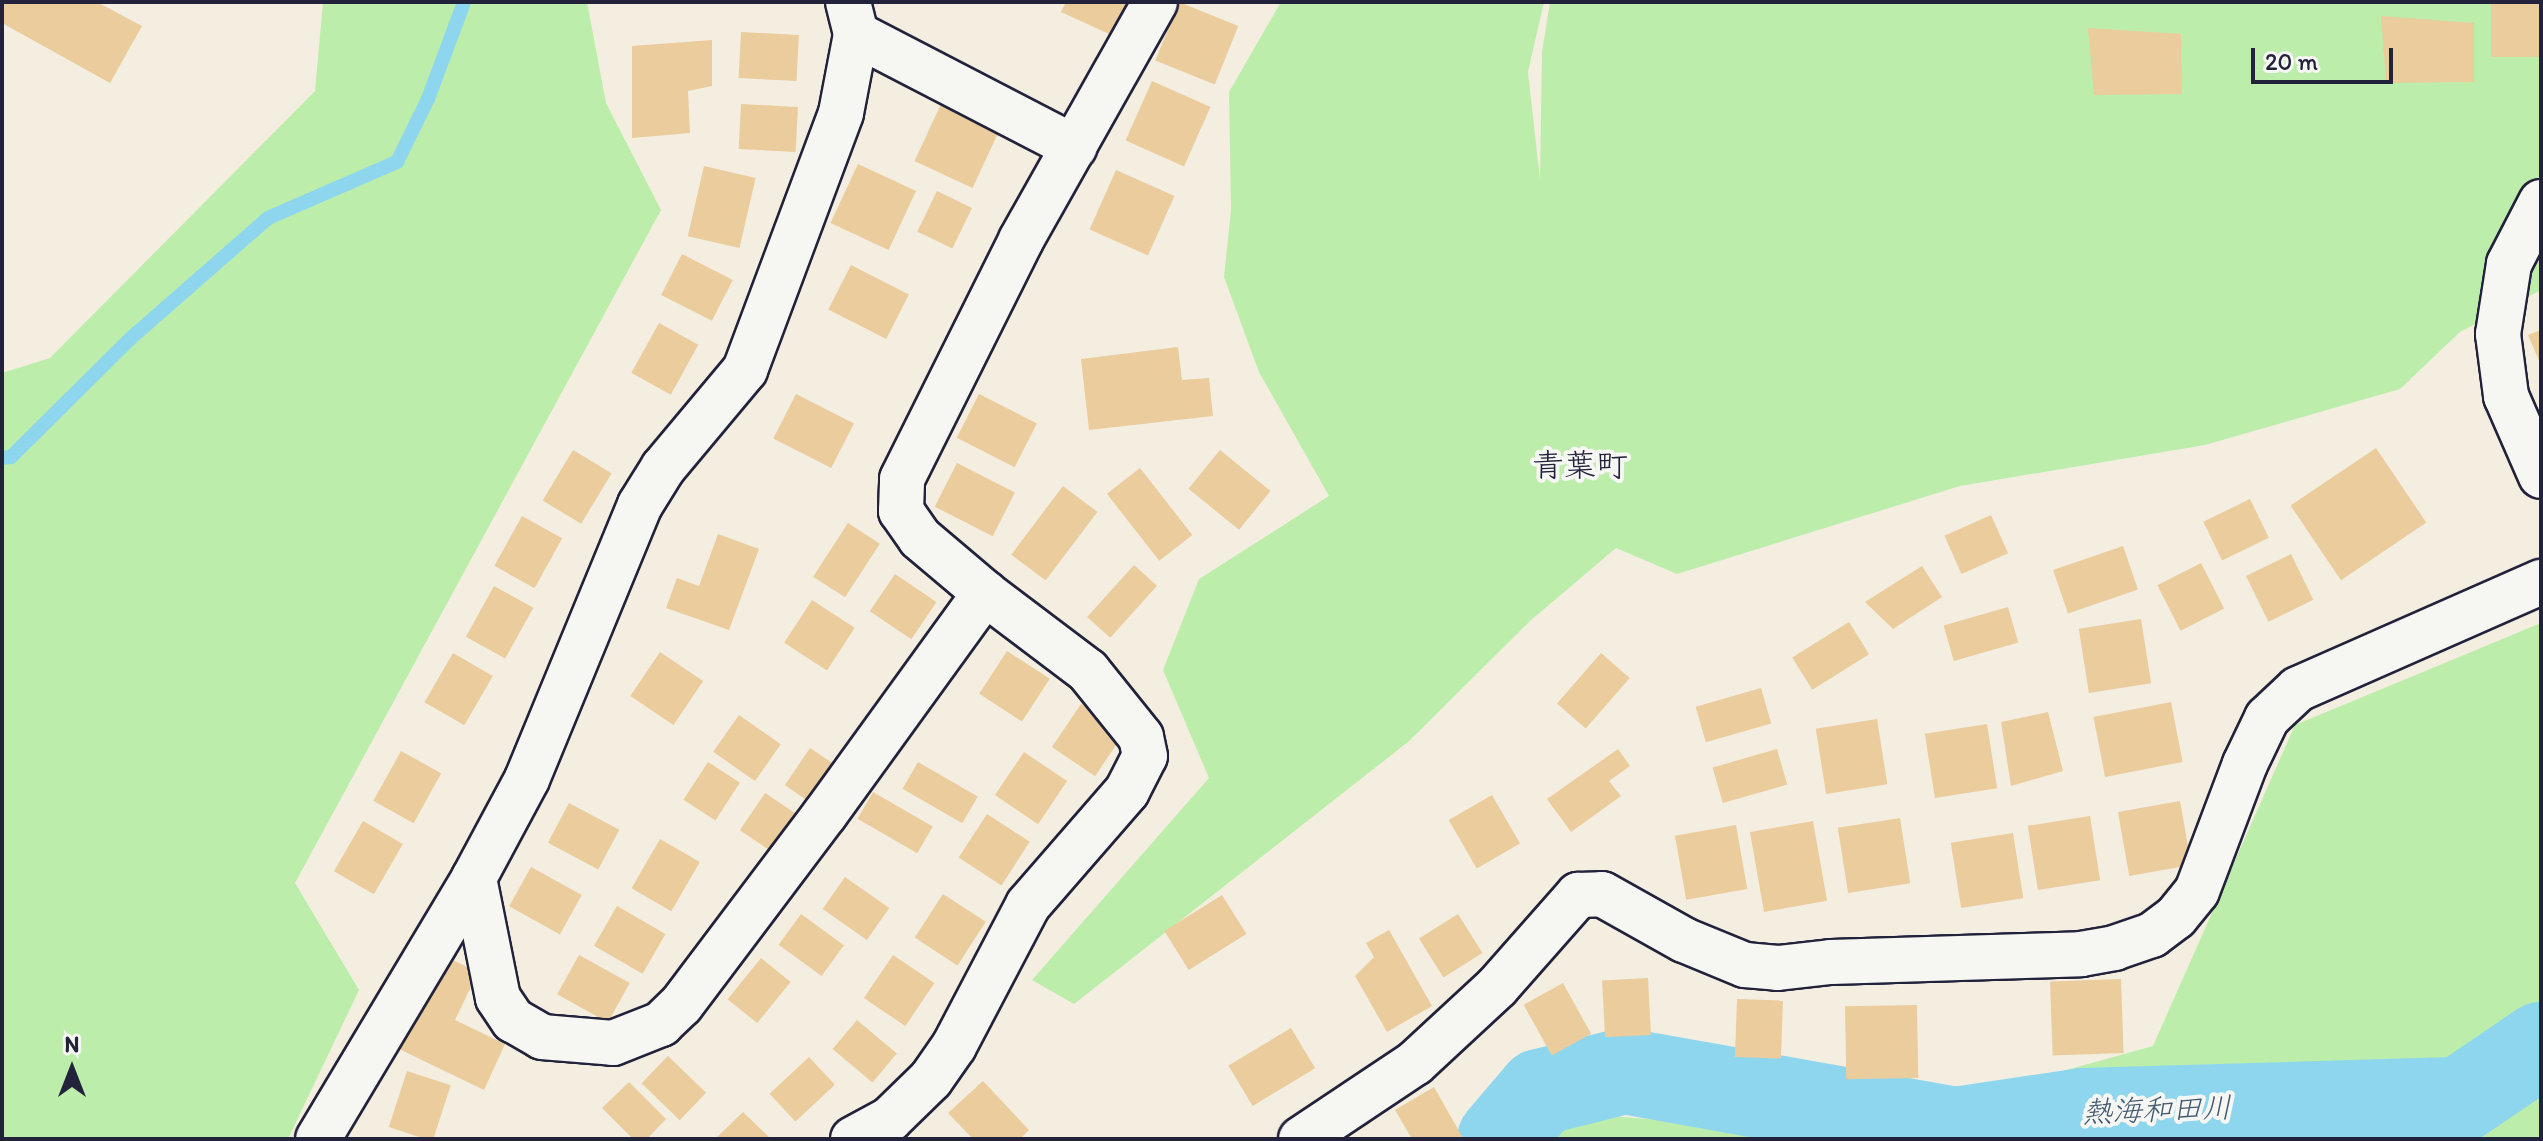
<!DOCTYPE html>
<html>
<head>
<meta charset="utf-8">
<style>
  body { margin:0 }
  #map { position:relative; width:2543px; height:1141px; overflow:hidden; background:#f4eee1; font-family:Itim,"Klee One",sans-serif }
  div>[style] { position:absolute }
  [style*='--x'] { left:calc(var(--x)*1px); top:calc(var(--y)*1px); width:calc(var(--w)*1px); rotate:calc(var(--a)*1deg) }
  .green>* { inset:0; background:#bdedab }
  .stream>* { height:14px; margin:-7px; padding:0 7px; transform-origin:7px; border-radius:7px; background:#8dd6ee }
  .river>* { height:86px; margin:-43px; padding:0 43px; transform-origin:43px; border-radius:43px; background:#8dd6ee }
  .building>* { inset:0; background:#eacc9d; transform-origin:0 0 }
  .roads { filter:drop-shadow(2px 0 #22223b) drop-shadow(-2px 0 #22223b) drop-shadow(0 2px #22223b) drop-shadow(0 -2px #22223b) }
  .minor>* { height:44px; margin:-22px; padding:0 22px; transform-origin:22px; border-radius:22px; background:#f6f6f2 }
  span { translate:-50% -50%; white-space:nowrap; text-align:center; line-height:1.15; -webkit-text-stroke:8px #f6f6f2; paint-order:stroke }
  .water-label { font-size:30px; color:#425871; font-style:italic }
  .quarter-label { font-size:32px; color:#22223b }
  .frame { position:absolute; inset:0; border:4px solid #22223b; pointer-events:none }
  .north { position:absolute; left:32px; top:1029px; width:80px; height:80px; -webkit-text-stroke:6px #f6f6f2; paint-order:stroke; rotate:0deg; font-size:22px; font-weight:700; line-height:32px; text-align:center; color:#22223b }
  .north::after { content:''; display:block; margin:auto; width:28px; height:36px; background:#22223b; clip-path:polygon(50% 0,100% 100%,50% 72%,0 100%) }
  .scale { position:absolute; left:2251px; top:48px; width:142px; height:36px; box-sizing:border-box; border:4px solid #22223b; border-top:0; padding-left:10px; font-size:24px; line-height:28px; white-space:nowrap; color:#22223b; -webkit-text-stroke:6px #f6f6f2; paint-order:stroke }
</style>
</head>
<body>
<div id="map">
  <div class="green">
    <i style="clip-path:polygon(323px 2px,587px 2px,606px 103px,661px 210px,295px 883px,359px 990px,288px 1139px,2px 1139px,2px 373px,50px 358px,315px 91px)"></i>
    <i style="clip-path:polygon(1281px 2px,1544px 2px,1528px 72px,1540px 179px,1542px 52px,1550px 2px,2541px 2px,2541px 290px,2460px 332px,2400px 389px,2205px 445px,1960px 486px,1677px 574px,1616px 548px,1530px 621px,1408px 742px,1074px 1004px,1032px 980px,1209px 778px,1163px 670px,1199px 579px,1329px 496px,1259px 372px,1224px 277px,1231px 210px,1229px 92px)"></i>
    <i style="clip-path:polygon(2541px 623px,2541px 1139px,1535px 1139px,1560px 1112px,1836px 1134px,2153px 1046px,2295px 725px)"></i>
  </div>
  <div class="stream">
    <i style="--x:2;--y:458;--w:9;--a:-6"></i>
    <i style="--x:11;--y:457;--w:169;--a:-44.8"></i>
    <i style="--x:131;--y:338;--w:182;--a:-41.2"></i>
    <i style="--x:268;--y:218;--w:141;--a:-23.5"></i>
    <i style="--x:397;--y:162;--w:70;--a:-63.8"></i>
    <i style="--x:428;--y:99;--w:103;--a:-69.6"></i>
  </div>
  <div class="river">
    <i style="--x:1500;--y:1139;--w:62;--a:-49.6"></i>
    <i style="--x:1540;--y:1092;--w:87;--a:-14"></i>
    <i style="--x:1624;--y:1071;--w:336;--a:10.1"></i>
    <i style="--x:1955;--y:1130;--w:129;--a:-8.4"></i>
    <i style="--x:2083;--y:1111;--w:377;--a:-1.7"></i>
    <i style="--x:2460;--y:1100;--w:98;--a:-34.2"></i>
  </div>
  <div class="building">
    <i style="clip-path:polygon(2px 2px,97px 2px,142px 26px,110px 83px,2px 23px)"></i>
    <i style="clip-path:polygon(1066px 2px,1137px 2px,1120px 39px,1061px 12px)"></i>
    <i style="left:1179px;top:2px;width:64px;height:63px;rotate:22deg"></i>
    <i style="left:2491px;top:2px;width:50px;height:55px"></i>
    <i style="clip-path:polygon(2381px 16px,2474px 23px,2474px 82px,2386px 83px)"></i>
    <i style="clip-path:polygon(2088px 28px,2181px 34px,2182px 94px,2094px 95px)"></i>
    <i style="left:741px;top:32px;width:58px;height:46px;rotate:3deg"></i>
    <i style="clip-path:polygon(712px 40px,712px 86px,688px 91px,690px 133px,632px 138px,632px 46px)"></i>
    <i style="left:1152px;top:81px;width:64px;height:65px;rotate:24deg"></i>
    <i style="left:942px;top:102px;width:64px;height:65px;rotate:25deg"></i>
    <i style="left:741px;top:104px;width:57px;height:45px;rotate:3deg"></i>
    <i style="left:858px;top:164px;width:64px;height:65px;rotate:25deg"></i>
    <i style="left:704px;top:166px;width:53px;height:72px;rotate:13deg"></i>
    <i style="left:1116px;top:170px;width:64px;height:65px;rotate:24deg"></i>
    <i style="left:937px;top:191px;width:39px;height:45px;rotate:26deg"></i>
    <i style="left:682px;top:254px;width:57px;height:46px;rotate:27deg"></i>
    <i style="left:851px;top:265px;width:65px;height:50px;rotate:27deg"></i>
    <i style="left:659px;top:323px;width:45px;height:57px;rotate:29deg"></i>
    <i style="clip-path:polygon(2541px 330px,2541px 365px,2528px 335px)"></i>
    <i style="clip-path:polygon(1178px 347px,1182px 380px,1209px 378px,1213px 416px,1089px 430px,1081px 359px)"></i>
    <i style="left:796px;top:394px;width:65px;height:50px;rotate:27deg"></i>
    <i style="left:979px;top:394px;width:65px;height:49px;rotate:27deg"></i>
    <i style="left:2376px;top:448px;width:90px;height:103px;rotate:56deg"></i>
    <i style="left:573px;top:450px;width:45px;height:59px;rotate:31deg"></i>
    <i style="left:1220px;top:450px;width:65px;height:50px;rotate:39deg"></i>
    <i style="left:957px;top:463px;width:65px;height:49px;rotate:27deg"></i>
    <i style="left:1140px;top:468px;width:85px;height:42px;rotate:52deg"></i>
    <i style="left:1063px;top:486px;width:43px;height:86px;rotate:37deg"></i>
    <i style="left:2250px;top:499px;width:43px;height:52px;rotate:64deg"></i>
    <i style="left:1991px;top:515px;width:42px;height:51px;rotate:66deg"></i>
    <i style="left:522px;top:516px;width:46px;height:57px;rotate:29deg"></i>
    <i style="left:848px;top:523px;width:38px;height:64px;rotate:33deg"></i>
    <i style="clip-path:polygon(718px 534px,759px 549px,729px 630px,666px 608px,677px 578px,699px 586px)"></i>
    <i style="left:2123px;top:546px;width:46px;height:74px;rotate:71deg"></i>
    <i style="left:2291px;top:554px;width:51px;height:50px;rotate:64deg"></i>
    <i style="left:2201px;top:563px;width:51px;height:49px;rotate:63deg"></i>
    <i style="left:1134px;top:565px;width:31px;height:70px;rotate:42deg"></i>
    <i style="clip-path:polygon(1922px 566px,1942px 597px,1893px 629px,1865px 602px)"></i>
    <i style="left:895px;top:574px;width:50px;height:45px;rotate:34deg"></i>
    <i style="left:494px;top:586px;width:45px;height:58px;rotate:29deg"></i>
    <i style="left:812px;top:600px;width:51px;height:51px;rotate:33deg"></i>
    <i style="left:2008px;top:607px;width:37px;height:67px;rotate:74deg"></i>
    <i style="left:2141px;top:619px;width:65px;height:63px;rotate:81deg"></i>
    <i style="left:1849px;top:622px;width:38px;height:67px;rotate:58deg"></i>
    <i style="left:1007px;top:651px;width:51px;height:51px;rotate:33deg"></i>
    <i style="left:660px;top:652px;width:52px;height:53px;rotate:34deg"></i>
    <i style="left:453px;top:653px;width:46px;height:57px;rotate:30deg"></i>
    <i style="left:1601px;top:653px;width:38px;height:67px;rotate:41deg"></i>
    <i style="left:1761px;top:688px;width:37px;height:68px;rotate:74deg"></i>
    <i style="left:2171px;top:702px;width:61px;height:79px;rotate:79deg"></i>
    <i style="left:1081px;top:704px;width:52px;height:52px;rotate:34deg"></i>
    <i style="clip-path:polygon(2048px 712px,2063px 771px,2011px 786px,2001px 722px)"></i>
    <i style="left:739px;top:715px;width:51px;height:45px;rotate:35deg"></i>
    <i style="left:1877px;top:719px;width:66px;height:62px;rotate:81deg"></i>
    <i style="left:1987px;top:724px;width:65px;height:63px;rotate:81deg"></i>
    <i style="left:810px;top:748px;width:40px;height:45px;rotate:34deg"></i>
    <i style="clip-path:polygon(1618px 749px,1630px 766px,1609px 781px,1621px 796px,1571px 832px,1547px 799px)"></i>
    <i style="left:1777px;top:749px;width:37px;height:67px;rotate:74deg"></i>
    <i style="left:401px;top:751px;width:46px;height:57px;rotate:29deg"></i>
    <i style="left:1024px;top:752px;width:52px;height:52px;rotate:34deg"></i>
    <i style="left:708px;top:762px;width:38px;height:45px;rotate:33deg"></i>
    <i style="left:918px;top:762px;width:69px;height:31px;rotate:30deg"></i>
    <i style="left:873px;top:792px;width:69px;height:31px;rotate:30deg"></i>
    <i style="left:765px;top:793px;width:40px;height:45px;rotate:34deg"></i>
    <i style="left:1492px;top:795px;width:56px;height:50px;rotate:60deg"></i>
    <i style="left:2180px;top:801px;width:65px;height:63px;rotate:80deg"></i>
    <i style="left:569px;top:803px;width:57px;height:45px;rotate:28deg"></i>
    <i style="left:987px;top:814px;width:51px;height:52px;rotate:33deg"></i>
    <i style="left:2090px;top:816px;width:65px;height:63px;rotate:81deg"></i>
    <i style="left:1900px;top:818px;width:66px;height:63px;rotate:81deg"></i>
    <i style="left:363px;top:821px;width:46px;height:58px;rotate:30deg"></i>
    <i style="left:1813px;top:821px;width:81px;height:64px;rotate:80deg"></i>
    <i style="left:1736px;top:825px;width:65px;height:62px;rotate:80deg"></i>
    <i style="left:2013px;top:833px;width:66px;height:63px;rotate:81deg"></i>
    <i style="left:660px;top:839px;width:46px;height:57px;rotate:30deg"></i>
    <i style="left:531px;top:867px;width:58px;height:45px;rotate:29deg"></i>
    <i style="left:845px;top:877px;width:54px;height:39px;rotate:35deg"></i>
    <i style="left:943px;top:894px;width:51px;height:52px;rotate:33deg"></i>
    <i style="left:1222px;top:895px;width:46px;height:68px;rotate:58deg"></i>
    <i style="left:617px;top:906px;width:56px;height:46px;rotate:30deg"></i>
    <i style="left:801px;top:914px;width:53px;height:38px;rotate:36deg"></i>
    <i style="left:1458px;top:914px;width:46px;height:46px;rotate:58deg"></i>
    <i style="clip-path:polygon(1389px 930px,1432px 1006px,1387px 1032px,1355px 976px,1374px 957px,1366px 943px)"></i>
    <i style="left:579px;top:955px;width:58px;height:45px;rotate:29deg"></i>
    <i style="left:893px;top:955px;width:50px;height:52px;rotate:34deg"></i>
    <i style="clip-path:polygon(444px 956px,478px 972px,455px 1020px,505px 1044px,484px 1090px,399px 1049px)"></i>
    <i style="left:761px;top:958px;width:38px;height:53px;rotate:39deg"></i>
    <i style="left:1648px;top:978px;width:57px;height:46px;rotate:87deg"></i>
    <i style="left:2121px;top:979px;width:74px;height:71px;rotate:88deg"></i>
    <i style="left:1563px;top:983px;width:58px;height:45px;rotate:61deg"></i>
    <i style="left:1737px;top:999px;width:46px;height:58px;rotate:2deg"></i>
    <i style="left:1917px;top:1005px;width:73px;height:72px;rotate:89deg"></i>
    <i style="left:857px;top:1020px;width:52px;height:38px;rotate:40deg"></i>
    <i style="left:1291px;top:1028px;width:47px;height:73px;rotate:59deg"></i>
    <i style="left:668px;top:1056px;width:53px;height:38px;rotate:44deg"></i>
    <i style="left:809px;top:1057px;width:38px;height:54px;rotate:47deg"></i>
    <i style="left:407px;top:1071px;width:46px;height:59px;rotate:18deg"></i>
    <i style="clip-path:polygon(983px 1081px,1029px 1130px,1020px 1139px,973px 1139px,948px 1113px)"></i>
    <i style="clip-path:polygon(629px 1082px,666px 1119px,647px 1139px,633px 1139px,602px 1108px)"></i>
    <i style="clip-path:polygon(1434px 1087px,1463px 1138px,1460px 1139px,1412px 1139px,1395px 1110px)"></i>
    <i style="clip-path:polygon(743px 1112px,771px 1139px,715px 1139px)"></i>
  </div>
  <div class="roads">
    <div class="minor">
      <i style="--x:856;--y:34;--w:246;--a:27.4"></i>
      <i style="--x:2541;--y:202;--w:70;--a:117.3"></i>
      <i style="--x:2509;--y:264;--w:71;--a:98.9"></i>
      <i style="--x:2498;--y:334;--w:63;--a:82.6"></i>
      <i style="--x:2506;--y:396;--w:87;--a:66.4"></i>
      <i style="--x:474;--y:878;--w:122;--a:78.7"></i>
      <i style="--x:498;--y:998;--w:27;--a:56"></i>
      <i style="--x:513;--y:1020;--w:34;--a:30"></i>
      <i style="--x:542;--y:1037;--w:71;--a:4.8"></i>
      <i style="--x:613;--y:1043;--w:52;--a:-21.6"></i>
      <i style="--x:661;--y:1024;--w:28;--a:-44"></i>
      <i style="--x:681;--y:1005;--w:239;--a:-53"></i>
      <i style="--x:825;--y:814;--w:273;--a:-54.1"></i>
      <i style="--x:318;--y:1139;--w:304;--a:-59.1"></i>
      <i style="--x:474;--y:878;--w:112;--a:-61.8"></i>
      <i style="--x:527;--y:779;--w:296;--a:-67.6"></i>
      <i style="--x:640;--y:505;--w:44;--a:-58.1"></i>
      <i style="--x:663;--y:468;--w:128;--a:-50.1"></i>
      <i style="--x:745;--y:370;--w:274;--a:-69.5"></i>
      <i style="--x:841;--y:113;--w:80;--a:-79.2"></i>
      <i style="--x:856;--y:34;--w:33;--a:-104"></i>
      <i style="--x:853;--y:1139;--w:42;--a:-28.4"></i>
      <i style="--x:890;--y:1119;--w:57;--a:-44.3"></i>
      <i style="--x:931;--y:1079;--w:40;--a:-55.1"></i>
      <i style="--x:954;--y:1046;--w:159;--a:-62.3"></i>
      <i style="--x:1028;--y:905;--w:151;--a:-49"></i>
      <i style="--x:1127;--y:791;--w:39;--a:-63"></i>
      <i style="--x:1145;--y:756;--w:19;--a:-102"></i>
      <i style="--x:1141;--y:737;--w:85;--a:-128.8"></i>
      <i style="--x:1088;--y:671;--w:129;--a:-142.9"></i>
      <i style="--x:985;--y:593;--w:85;--a:-139.8"></i>
      <i style="--x:920;--y:538;--w:33;--a:-125"></i>
      <i style="--x:901;--y:511;--w:32;--a:-88"></i>
      <i style="--x:902;--y:479;--w:267;--a:-63.5"></i>
      <i style="--x:1021;--y:240;--w:273;--a:-60.6"></i>
      <i style="--x:1301;--y:1139;--w:137;--a:-33.7"></i>
      <i style="--x:1415;--y:1063;--w:112;--a:-42.8"></i>
      <i style="--x:1497;--y:987;--w:123;--a:-48.6"></i>
      <i style="--x:1578;--y:895;--w:24;--a:-2"></i>
      <i style="--x:1602;--y:894;--w:94;--a:29.3"></i>
      <i style="--x:1684;--y:940;--w:66;--a:22.3"></i>
      <i style="--x:1745;--y:965;--w:33;--a:5"></i>
      <i style="--x:1778;--y:968;--w:53;--a:-6.5"></i>
      <i style="--x:1831;--y:962;--w:250;--a:-1.8"></i>
      <i style="--x:2081;--y:954;--w:34;--a:-10"></i>
      <i style="--x:2114;--y:948;--w:40;--a:-18.9"></i>
      <i style="--x:2152;--y:935;--w:30;--a:-37"></i>
      <i style="--x:2176;--y:917;--w:33;--a:-51"></i>
      <i style="--x:2197;--y:891;--w:136;--a:-69.3"></i>
      <i style="--x:2245;--y:764;--w:51;--a:-64.4"></i>
      <i style="--x:2267;--y:718;--w:42;--a:-43.1"></i>
      <i style="--x:2298;--y:689;--w:266;--a:-23.8"></i>
    </div>
  </div>
  <div class="water-label">
    <span style="left:2157px;top:1110px;rotate:-2deg">熱海和田川</span>
  </div>
  <div class="quarter-label">
    <span style="left:1580px;top:465px">青葉町</span>
  </div>
  <div class="frame"></div>
  <div class="north">N</div>
  <div class="scale">20 m</div>
</div>
</body>
</html>
